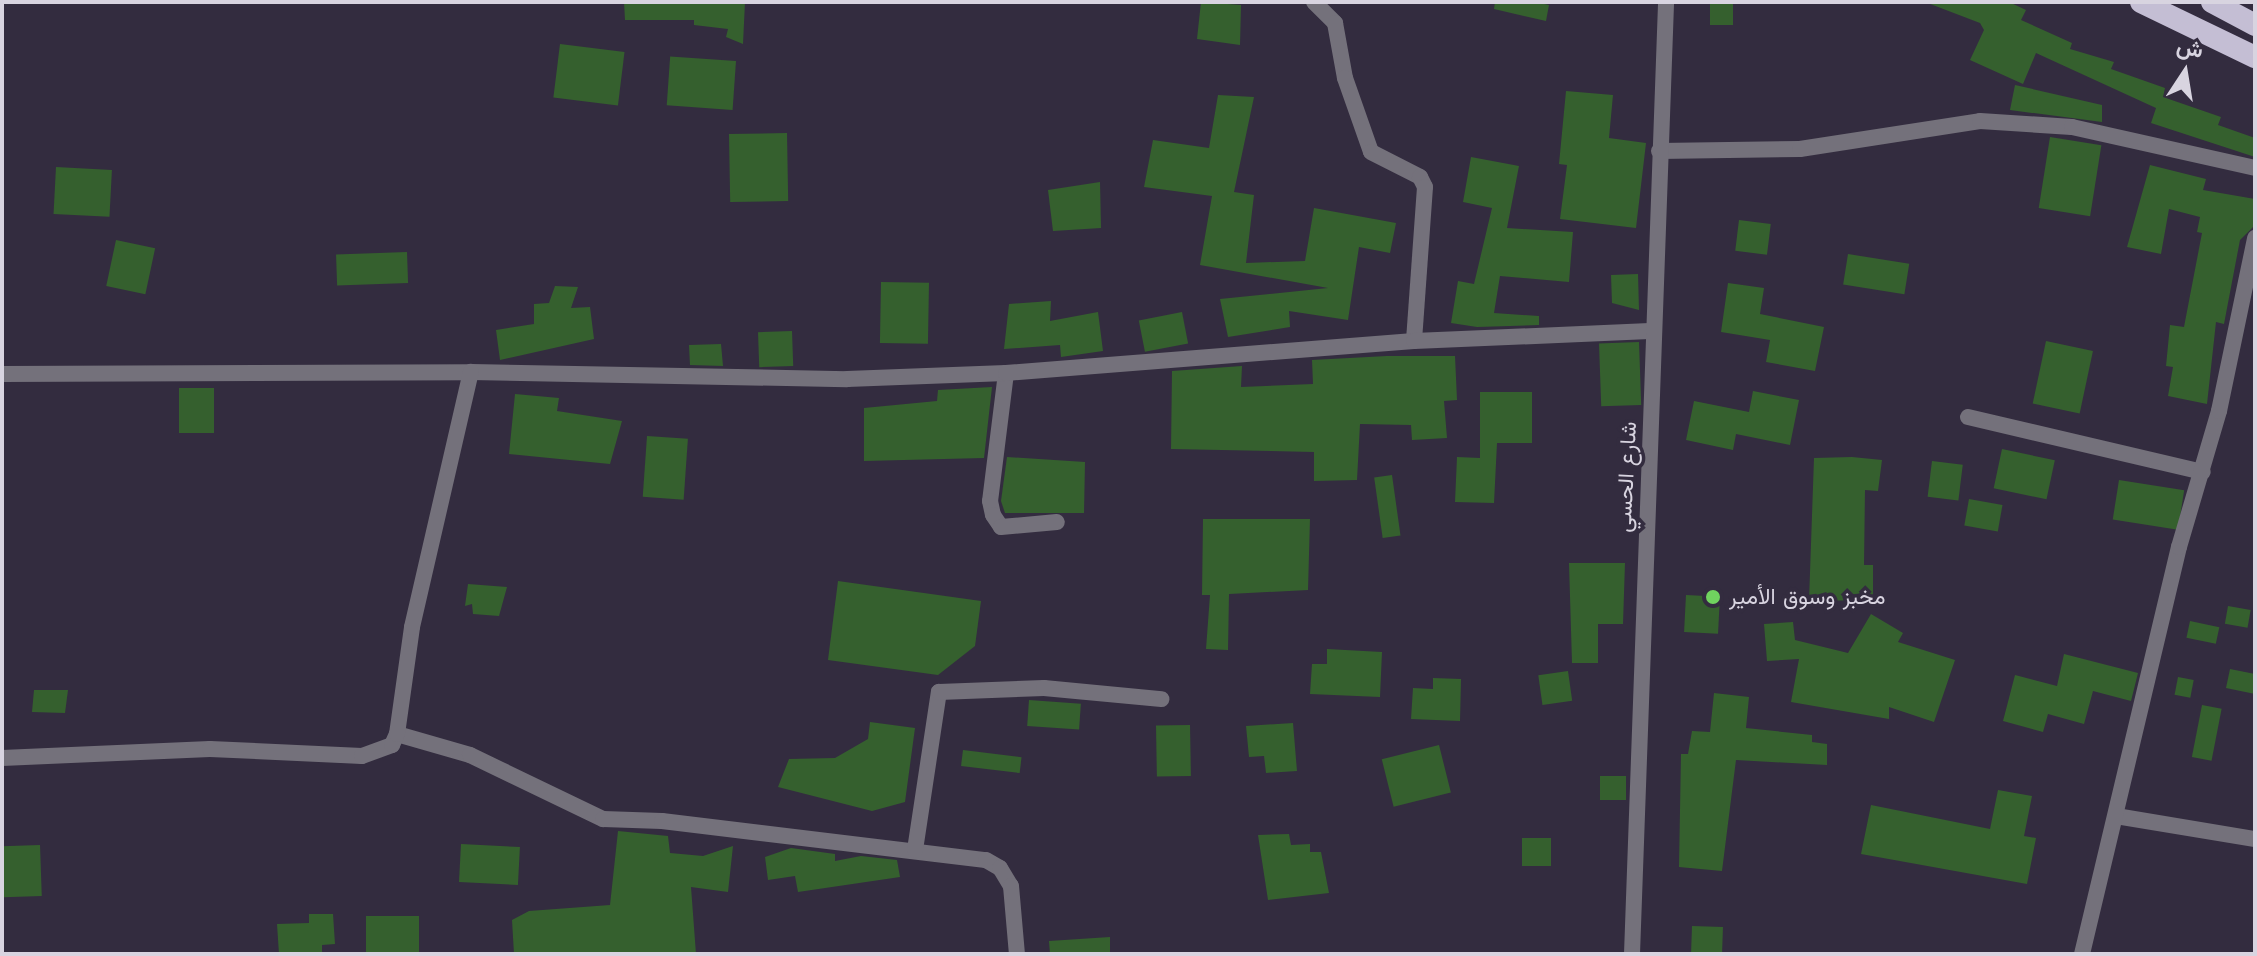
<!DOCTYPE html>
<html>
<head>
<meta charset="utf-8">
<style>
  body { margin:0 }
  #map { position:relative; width:2257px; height:956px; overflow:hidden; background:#332c3f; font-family:"Work Sans",Vazirmatn,sans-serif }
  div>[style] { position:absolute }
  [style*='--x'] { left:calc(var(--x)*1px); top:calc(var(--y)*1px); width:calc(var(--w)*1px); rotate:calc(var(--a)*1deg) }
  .building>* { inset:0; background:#35602e; transform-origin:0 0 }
  .minor>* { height:16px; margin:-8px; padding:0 8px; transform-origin:8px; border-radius:8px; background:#74717b }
  .tertiary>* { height:16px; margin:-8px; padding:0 8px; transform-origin:8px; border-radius:8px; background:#74717b }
  .trunk>* { height:22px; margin:-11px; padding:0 11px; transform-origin:11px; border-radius:11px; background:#c4bed4 }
  .dots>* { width:22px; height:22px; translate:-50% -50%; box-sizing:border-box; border:4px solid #332c3f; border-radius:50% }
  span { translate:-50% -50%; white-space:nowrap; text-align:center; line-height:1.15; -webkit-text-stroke:7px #332c3f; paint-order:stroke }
  .street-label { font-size:22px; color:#d8d4e0 }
  .poi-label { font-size:22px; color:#d8d4e0 }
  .left { translate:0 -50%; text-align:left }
  .frame { position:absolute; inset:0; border:4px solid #d8d4e0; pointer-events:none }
  .north { position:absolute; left:2145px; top:32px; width:80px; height:80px; -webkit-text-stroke:6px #332c3f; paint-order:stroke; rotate:12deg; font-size:22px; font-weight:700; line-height:32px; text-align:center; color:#d8d4e0 }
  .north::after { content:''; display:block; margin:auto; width:28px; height:36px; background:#d8d4e0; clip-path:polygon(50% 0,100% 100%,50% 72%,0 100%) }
</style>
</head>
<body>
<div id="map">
  <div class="building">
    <i style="clip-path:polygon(624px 2px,745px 2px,743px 44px,726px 37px,728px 29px,694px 25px,694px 20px,625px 20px)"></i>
    <i style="clip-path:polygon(1201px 2px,1241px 5px,1240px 45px,1197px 39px)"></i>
    <i style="clip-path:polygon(1495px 2px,1535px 2px,1549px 5px,1546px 21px,1494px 9px)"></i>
    <i style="left:1710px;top:2px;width:23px;height:23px"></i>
    <i style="clip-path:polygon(1925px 2px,2009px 2px,2026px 10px,2021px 20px,2072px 43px,2070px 49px,2114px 62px,2111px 69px,2165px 88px,2163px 97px,2221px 117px,2218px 125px,2255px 138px,2255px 157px,2151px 123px,2156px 108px,2036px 53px,2023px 84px,1970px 60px,1984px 30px,1980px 23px)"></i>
    <i style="left:560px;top:44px;width:65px;height:54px;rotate:7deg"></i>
    <i style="left:736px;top:61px;width:49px;height:66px;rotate:94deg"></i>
    <i style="clip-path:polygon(2015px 85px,2102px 105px,2102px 122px,2010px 110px)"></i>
    <i style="clip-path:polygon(1566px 91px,1613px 95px,1609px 138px,1646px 143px,1636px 228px,1560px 219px,1567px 165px,1559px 164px)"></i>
    <i style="clip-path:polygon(1218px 95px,1254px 97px,1234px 192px,1254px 195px,1246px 263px,1305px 261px,1314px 208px,1396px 223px,1390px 253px,1359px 247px,1348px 320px,1289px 311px,1290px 327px,1228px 337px,1220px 299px,1328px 288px,1200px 265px,1212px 196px,1144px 187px,1153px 140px,1209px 148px)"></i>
    <i style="left:787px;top:133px;width:68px;height:58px;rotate:89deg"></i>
    <i style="left:2050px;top:137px;width:52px;height:72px;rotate:9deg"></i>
    <i style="clip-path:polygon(1471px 157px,1519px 166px,1507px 228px,1573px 232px,1569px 282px,1500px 276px,1494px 313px,1539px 316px,1539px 325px,1477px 327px,1451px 323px,1458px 281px,1474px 284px,1492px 208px,1463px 202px)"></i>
    <i style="clip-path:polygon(2150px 165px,2206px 179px,2203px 190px,2255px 199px,2253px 227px,2240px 240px,2224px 324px,2216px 322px,2207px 404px,2168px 396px,2173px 367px,2166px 366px,2170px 325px,2184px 327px,2202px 233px,2197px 232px,2200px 217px,2169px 209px,2161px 254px,2127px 247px)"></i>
    <i style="left:56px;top:167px;width:56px;height:47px;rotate:3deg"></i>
    <i style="clip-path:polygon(1100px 182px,1101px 228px,1053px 231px,1048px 190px)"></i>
    <i style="left:1739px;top:220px;width:32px;height:31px;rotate:7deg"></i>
    <i style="left:116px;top:240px;width:40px;height:47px;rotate:12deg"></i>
    <i style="left:407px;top:252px;width:31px;height:71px;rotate:88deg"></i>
    <i style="left:1848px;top:254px;width:62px;height:31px;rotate:9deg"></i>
    <i style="clip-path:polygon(1638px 274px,1639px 310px,1612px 303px,1611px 275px)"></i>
    <i style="left:881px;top:282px;width:48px;height:61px;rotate:1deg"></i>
    <i style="clip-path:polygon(1728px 283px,1764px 288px,1760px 314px,1824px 327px,1815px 371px,1766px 362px,1770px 340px,1721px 332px)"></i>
    <i style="clip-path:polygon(555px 286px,578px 287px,571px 308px,590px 307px,594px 339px,500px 360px,496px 330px,534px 324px,534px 304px,549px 303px)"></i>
    <i style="clip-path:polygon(1051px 301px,1050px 321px,1098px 312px,1103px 351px,1061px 357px,1060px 345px,1004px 349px,1009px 304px)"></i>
    <i style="left:1182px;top:312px;width:32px;height:44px;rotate:79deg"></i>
    <i style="left:792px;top:331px;width:35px;height:34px;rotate:88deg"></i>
    <i style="left:2046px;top:341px;width:48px;height:64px;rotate:12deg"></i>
    <i style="left:1639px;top:342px;width:63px;height:40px;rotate:88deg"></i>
    <i style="clip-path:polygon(721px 344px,723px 366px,690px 365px,689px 345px)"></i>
    <i style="clip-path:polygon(1387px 356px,1455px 356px,1457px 400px,1444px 401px,1447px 438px,1412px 440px,1411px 425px,1360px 424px,1357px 480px,1314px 481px,1314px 452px,1171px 449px,1172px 371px,1242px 366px,1241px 387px,1313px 384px,1312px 360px)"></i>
    <i style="clip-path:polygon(992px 387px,984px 458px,864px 461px,864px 408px,937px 401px,938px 390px)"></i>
    <i style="left:214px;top:388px;width:45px;height:35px;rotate:90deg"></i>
    <i style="clip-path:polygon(1753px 391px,1799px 400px,1790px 445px,1736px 434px,1733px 450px,1686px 440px,1694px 401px,1749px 412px)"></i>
    <i style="clip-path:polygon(1480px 392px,1532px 392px,1532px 443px,1497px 443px,1494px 503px,1455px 502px,1457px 457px,1480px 458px)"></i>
    <i style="clip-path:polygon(515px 394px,559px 398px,557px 411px,622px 421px,610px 464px,509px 454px)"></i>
    <i style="left:647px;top:436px;width:41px;height:61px;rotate:4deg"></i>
    <i style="left:2002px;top:449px;width:54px;height:40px;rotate:12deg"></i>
    <i style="clip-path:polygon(1007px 457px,1085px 462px,1084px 513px,1005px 513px,1001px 501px)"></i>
    <i style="clip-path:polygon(1852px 457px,1882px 460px,1878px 491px,1865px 490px,1864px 565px,1873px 565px,1873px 600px,1809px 601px,1814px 458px)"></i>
    <i style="left:1932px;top:461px;width:31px;height:36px;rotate:7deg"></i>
    <i style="left:1392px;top:475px;width:61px;height:18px;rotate:82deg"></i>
    <i style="left:2119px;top:480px;width:66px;height:40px;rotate:9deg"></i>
    <i style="left:1969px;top:499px;width:34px;height:27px;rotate:10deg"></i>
    <i style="clip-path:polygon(1203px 519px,1310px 519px,1308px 590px,1229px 594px,1228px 650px,1206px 649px,1210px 595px,1202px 595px)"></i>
    <i style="clip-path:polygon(1569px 563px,1625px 563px,1623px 624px,1598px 624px,1598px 663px,1572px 663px)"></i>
    <i style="clip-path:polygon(838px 581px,981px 601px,975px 646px,938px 675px,828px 660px)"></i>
    <i style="clip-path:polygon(468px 584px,507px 587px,499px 616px,473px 614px,472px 604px,465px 606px)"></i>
    <i style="left:1686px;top:595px;width:34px;height:37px;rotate:3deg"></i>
    <i style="left:2228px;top:606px;width:23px;height:18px;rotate:10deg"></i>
    <i style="clip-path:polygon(1871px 614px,1903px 633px,1898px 642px,1955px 660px,1934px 722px,1889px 707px,1889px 719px,1791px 702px,1799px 659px,1767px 661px,1764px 624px,1793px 622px,1795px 640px,1848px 653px)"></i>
    <i style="left:2190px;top:621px;width:30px;height:17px;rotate:12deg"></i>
    <i style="clip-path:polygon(1327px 649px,1382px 652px,1380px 697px,1310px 694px,1312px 664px,1327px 664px)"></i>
    <i style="clip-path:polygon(2064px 654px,2138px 673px,2131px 701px,2093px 691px,2084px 724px,2048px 714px,2043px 732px,2003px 721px,2015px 675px,2057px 686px)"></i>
    <i style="clip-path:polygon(2230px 669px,2255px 674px,2255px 694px,2226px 688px)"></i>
    <i style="left:1568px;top:671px;width:30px;height:30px;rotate:82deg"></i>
    <i style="left:2178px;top:677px;width:16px;height:18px;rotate:11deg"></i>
    <i style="clip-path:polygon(1433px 678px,1461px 679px,1460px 721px,1411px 719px,1413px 688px,1433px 689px)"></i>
    <i style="clip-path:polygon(34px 690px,68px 690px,65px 713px,32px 712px)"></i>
    <i style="clip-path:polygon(1714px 693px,1749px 697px,1746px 728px,1812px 735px,1812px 742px,1827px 744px,1827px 765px,1736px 760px,1722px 871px,1679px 867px,1681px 754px,1688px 754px,1692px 731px,1710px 732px)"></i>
    <i style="left:1029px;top:700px;width:52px;height:26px;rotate:4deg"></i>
    <i style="left:2202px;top:705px;width:20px;height:53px;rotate:11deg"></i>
    <i style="clip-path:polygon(870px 722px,915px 728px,905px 802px,872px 811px,778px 787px,789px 759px,835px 758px,868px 739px)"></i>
    <i style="clip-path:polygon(1293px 723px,1297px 771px,1266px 773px,1264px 756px,1249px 757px,1246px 726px)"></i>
    <i style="left:1190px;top:725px;width:51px;height:34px;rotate:89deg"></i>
    <i style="left:1439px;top:745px;width:49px;height:59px;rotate:76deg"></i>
    <i style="left:963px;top:750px;width:59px;height:16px;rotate:7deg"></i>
    <i style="left:1626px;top:776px;width:24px;height:26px;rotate:90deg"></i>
    <i style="clip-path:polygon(1998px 790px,2032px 796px,2024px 836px,2036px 838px,2027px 884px,1861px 854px,1871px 805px,1990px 829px)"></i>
    <i style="clip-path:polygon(618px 831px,668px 836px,670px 853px,703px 856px,733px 846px,728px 892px,691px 887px,696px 954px,514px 954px,512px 920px,529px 911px,610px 905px)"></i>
    <i style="clip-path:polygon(1289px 834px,1291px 845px,1310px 844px,1310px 852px,1321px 852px,1329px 893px,1268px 900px,1258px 835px)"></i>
    <i style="left:1522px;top:838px;width:29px;height:28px"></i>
    <i style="left:461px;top:844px;width:59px;height:38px;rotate:3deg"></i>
    <i style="left:40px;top:845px;width:51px;height:38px;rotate:88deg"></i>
    <i style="clip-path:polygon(791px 848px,835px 854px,835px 861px,861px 856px,897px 860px,900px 877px,798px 892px,795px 876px,768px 880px,765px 857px)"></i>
    <i style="clip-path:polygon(309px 914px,333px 914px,335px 944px,322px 945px,322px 954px,279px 954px,277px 924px,309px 923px)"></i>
    <i style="left:419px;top:916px;width:38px;height:53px;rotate:90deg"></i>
    <i style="left:1692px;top:926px;width:31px;height:28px;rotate:2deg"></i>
    <i style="clip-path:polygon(1110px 937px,1110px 954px,1050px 954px,1049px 941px)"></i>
  </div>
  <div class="minor">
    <i style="--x:1314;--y:2;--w:30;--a:45"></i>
    <i style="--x:1335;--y:23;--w:56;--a:79.7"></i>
    <i style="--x:1345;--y:78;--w:78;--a:70.6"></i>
    <i style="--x:1371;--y:152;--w:55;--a:27"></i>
    <i style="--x:1420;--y:177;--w:11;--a:63"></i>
    <i style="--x:1425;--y:187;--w:154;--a:94.1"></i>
    <i style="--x:1659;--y:151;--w:141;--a:-0.8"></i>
    <i style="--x:1800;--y:149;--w:182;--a:-8.8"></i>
    <i style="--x:1980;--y:121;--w:92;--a:3.7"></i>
    <i style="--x:2072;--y:127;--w:188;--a:12.6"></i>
    <i style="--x:1006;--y:373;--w:129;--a:97.1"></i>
    <i style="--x:990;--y:501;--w:14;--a:78"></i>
    <i style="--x:993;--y:515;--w:14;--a:56"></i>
    <i style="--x:1001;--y:527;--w:56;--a:-5.1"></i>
    <i style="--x:2;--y:374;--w:469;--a:-0.2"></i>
    <i style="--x:471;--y:372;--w:376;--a:1.1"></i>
    <i style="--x:847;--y:379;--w:159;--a:-2.2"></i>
    <i style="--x:1006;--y:373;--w:409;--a:-4.5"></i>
    <i style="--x:1414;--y:341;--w:236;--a:-2.4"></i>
    <i style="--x:1968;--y:417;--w:241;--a:13.2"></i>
    <i style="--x:397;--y:734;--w:76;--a:16"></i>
    <i style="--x:470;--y:755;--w:148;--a:25.7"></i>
    <i style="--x:603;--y:819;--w:59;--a:1.9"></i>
    <i style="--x:662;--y:821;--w:326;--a:6.9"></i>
    <i style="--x:986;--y:860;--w:16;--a:30"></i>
    <i style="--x:1000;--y:868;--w:21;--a:59"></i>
    <i style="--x:1011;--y:886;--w:68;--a:85"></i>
    <i style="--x:2;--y:758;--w:208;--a:-2.5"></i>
    <i style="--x:210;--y:749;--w:152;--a:2.6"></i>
    <i style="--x:362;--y:756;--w:32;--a:-20"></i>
    <i style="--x:392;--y:745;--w:12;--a:-66"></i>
    <i style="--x:397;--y:734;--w:108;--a:-82"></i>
    <i style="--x:412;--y:627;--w:262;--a:-77"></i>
    <i style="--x:2116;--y:816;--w:141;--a:9.4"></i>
    <i style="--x:915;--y:850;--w:160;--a:-81.4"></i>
    <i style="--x:939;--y:692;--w:105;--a:-2.2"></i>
    <i style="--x:1044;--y:688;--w:118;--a:5.4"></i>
    <i style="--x:2082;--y:954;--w:418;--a:-76.6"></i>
    <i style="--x:2179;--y:547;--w:142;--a:-73.6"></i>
    <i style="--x:2219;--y:411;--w:177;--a:-78.2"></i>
  </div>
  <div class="tertiary">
    <i style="--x:1632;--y:954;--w:953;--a:-87.95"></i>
  </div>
  <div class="trunk">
    <i style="--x:2141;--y:2;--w:127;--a:25.8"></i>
    <i style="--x:2212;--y:2;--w:49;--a:28.1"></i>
  </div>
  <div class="dots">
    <i style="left:1713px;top:597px;background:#70d35f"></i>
  </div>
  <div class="street-label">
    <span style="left:1626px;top:477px;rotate:-87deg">شارع الحسي</span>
  </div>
  <div class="poi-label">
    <span class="left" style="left:1729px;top:597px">مخبز وسوق الأمير</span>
  </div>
  <div class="frame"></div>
  <div class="north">ش</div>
</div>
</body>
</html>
